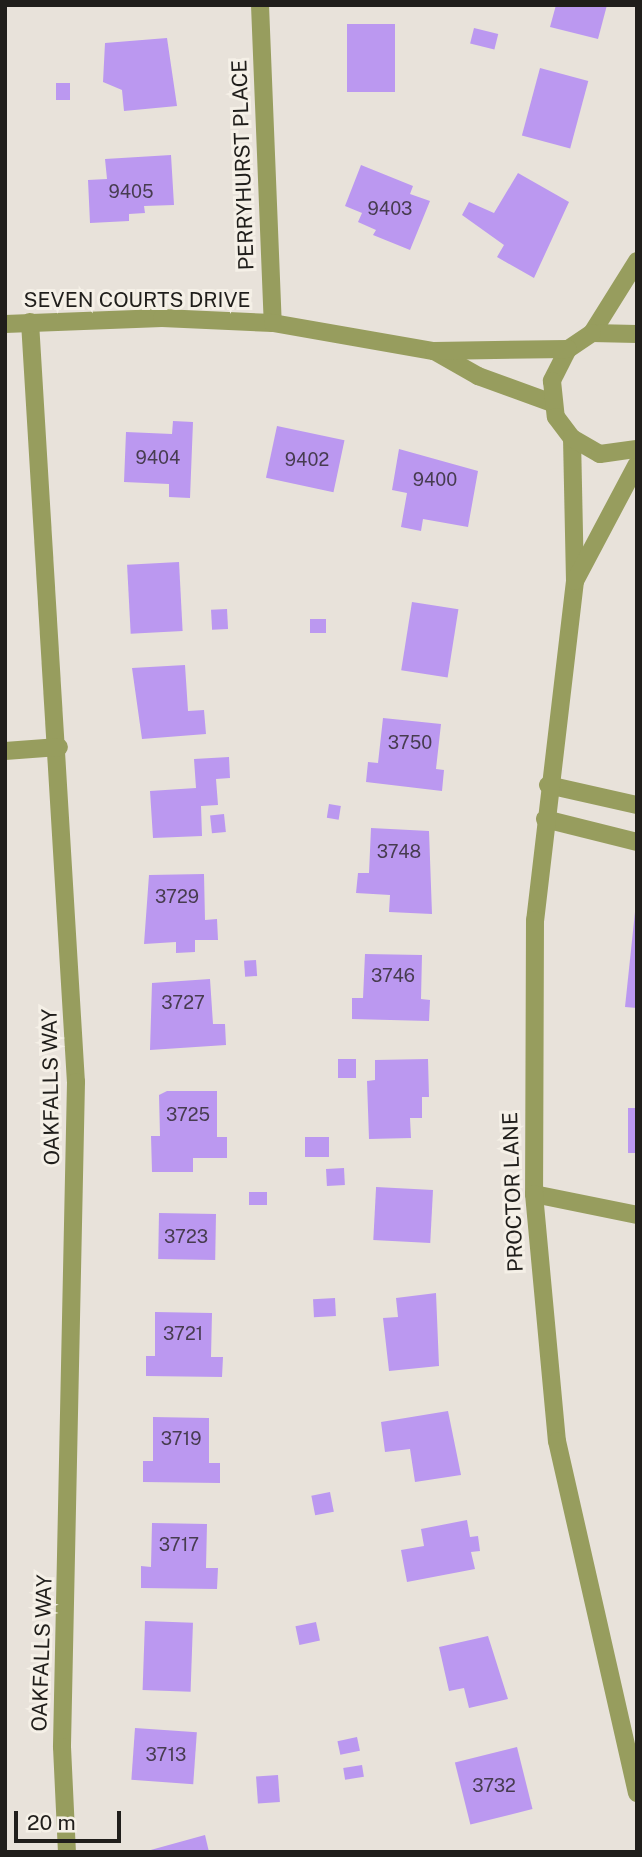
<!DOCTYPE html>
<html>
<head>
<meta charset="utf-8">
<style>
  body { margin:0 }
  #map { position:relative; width:642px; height:1857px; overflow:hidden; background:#e8e2da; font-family:"Public Sans",sans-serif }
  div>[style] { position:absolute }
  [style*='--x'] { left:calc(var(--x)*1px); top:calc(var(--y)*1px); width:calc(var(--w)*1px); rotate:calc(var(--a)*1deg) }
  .building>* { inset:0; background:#bb98f0; transform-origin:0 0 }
  .service>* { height:18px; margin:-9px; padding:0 9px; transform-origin:9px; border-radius:9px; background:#979d5e }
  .minor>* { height:18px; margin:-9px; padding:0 9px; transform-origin:9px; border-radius:9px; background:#979d5e }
  .tertiary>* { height:18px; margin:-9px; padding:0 9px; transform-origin:9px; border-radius:9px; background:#979d5e }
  span { translate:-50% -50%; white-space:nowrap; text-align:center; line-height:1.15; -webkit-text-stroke:6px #f5f0e7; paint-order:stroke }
  .number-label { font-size:18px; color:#473c50 }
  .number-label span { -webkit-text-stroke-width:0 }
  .street-label { font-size:21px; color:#201e1b }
  .frame { position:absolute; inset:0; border:7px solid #201e1b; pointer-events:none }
  .scale { position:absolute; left:14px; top:1811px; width:107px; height:32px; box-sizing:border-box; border:4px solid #201e1b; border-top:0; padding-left:9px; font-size:21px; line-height:24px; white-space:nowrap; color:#201e1b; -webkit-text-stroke:5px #f5f0e7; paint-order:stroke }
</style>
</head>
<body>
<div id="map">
  <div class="building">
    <i style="clip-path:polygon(556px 5px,607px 5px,598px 39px,550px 27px)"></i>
    <i style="left:395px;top:24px;width:68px;height:48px;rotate:90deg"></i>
    <i style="left:474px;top:28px;width:25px;height:16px;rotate:14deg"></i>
    <i style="clip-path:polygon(167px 38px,177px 106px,124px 111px,122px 90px,103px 82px,105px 43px)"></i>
    <i style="left:540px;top:68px;width:50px;height:70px;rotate:15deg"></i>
    <i style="left:56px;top:83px;width:14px;height:17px"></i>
    <i style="clip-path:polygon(171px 155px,174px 205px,144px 206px,145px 213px,129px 214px,129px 221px,90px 223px,88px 180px,107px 179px,105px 159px)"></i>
    <i style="clip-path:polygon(361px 165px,413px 186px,410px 194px,430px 201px,410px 250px,373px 235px,376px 230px,358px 222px,362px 213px,345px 206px)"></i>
    <i style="clip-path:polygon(518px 173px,569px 202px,534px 278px,497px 257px,504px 245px,462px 215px,469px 202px,494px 213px)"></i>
    <i style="clip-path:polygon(173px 421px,193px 422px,190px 498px,169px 497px,169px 484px,124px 482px,126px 432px,172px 434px)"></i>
    <i style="left:277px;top:426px;width:69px;height:53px;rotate:12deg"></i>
    <i style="clip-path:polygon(399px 449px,478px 471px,468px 527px,423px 519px,421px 531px,401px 527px,407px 493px,392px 490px)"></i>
    <i style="left:179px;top:562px;width:69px;height:52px;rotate:87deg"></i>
    <i style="left:412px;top:602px;width:47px;height:69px;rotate:9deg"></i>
    <i style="left:227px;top:609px;width:20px;height:16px;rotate:87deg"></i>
    <i style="left:326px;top:619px;width:14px;height:16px;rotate:90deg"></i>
    <i style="clip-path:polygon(185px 665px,188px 711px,204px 710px,206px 734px,142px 739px,132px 668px)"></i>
    <i style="clip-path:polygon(383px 718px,441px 724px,436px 769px,444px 770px,442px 791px,366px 782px,368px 762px,378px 763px)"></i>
    <i style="clip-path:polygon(229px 757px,230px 778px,216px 779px,218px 805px,201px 806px,202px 836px,153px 838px,150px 791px,196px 788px,194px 759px)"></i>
    <i style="left:329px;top:804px;width:12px;height:14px;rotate:9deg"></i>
    <i style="left:224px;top:814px;width:18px;height:14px;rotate:84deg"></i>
    <i style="clip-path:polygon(371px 828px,429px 831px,432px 914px,389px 912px,390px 895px,356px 893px,358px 873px,369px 873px)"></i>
    <i style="clip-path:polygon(204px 874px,205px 920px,217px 919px,218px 940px,195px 940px,195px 952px,176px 953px,176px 942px,144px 944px,149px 875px)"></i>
    <i style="clip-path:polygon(635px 912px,637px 912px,637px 1008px,625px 1007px)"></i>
    <i style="clip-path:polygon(365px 954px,422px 955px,421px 999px,430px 1000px,429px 1021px,352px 1019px,352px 998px,363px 998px)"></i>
    <i style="left:256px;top:960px;width:16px;height:12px;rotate:86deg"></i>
    <i style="clip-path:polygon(210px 979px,213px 1024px,225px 1024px,226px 1045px,150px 1050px,152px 983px)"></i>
    <i style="left:338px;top:1059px;width:18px;height:19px"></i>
    <i style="clip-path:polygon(428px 1059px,429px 1097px,422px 1097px,422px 1118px,410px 1118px,411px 1138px,369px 1139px,367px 1081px,375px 1080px,375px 1060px)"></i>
    <i style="clip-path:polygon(167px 1091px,217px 1091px,217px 1137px,227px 1137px,227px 1158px,193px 1158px,193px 1172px,152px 1172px,151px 1136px,160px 1136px,159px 1095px)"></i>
    <i style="left:628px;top:1108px;width:9px;height:45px"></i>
    <i style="left:305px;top:1137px;width:24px;height:20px"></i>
    <i style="left:344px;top:1168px;width:17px;height:18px;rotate:87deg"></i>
    <i style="left:433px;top:1190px;width:53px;height:57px;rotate:93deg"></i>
    <i style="left:249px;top:1192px;width:18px;height:13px"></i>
    <i style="left:159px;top:1213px;width:57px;height:46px;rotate:1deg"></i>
    <i style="clip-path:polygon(436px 1293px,439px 1366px,389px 1371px,383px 1318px,398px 1317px,396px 1298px)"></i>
    <i style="left:335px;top:1298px;width:18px;height:22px;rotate:87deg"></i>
    <i style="clip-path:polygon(155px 1312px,212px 1313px,211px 1357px,223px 1357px,222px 1377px,146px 1376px,146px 1356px,155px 1356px)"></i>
    <i style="clip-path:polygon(448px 1411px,461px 1475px,415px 1482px,410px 1449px,385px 1452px,381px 1422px)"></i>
    <i style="clip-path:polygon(153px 1417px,209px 1418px,209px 1463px,220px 1463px,220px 1483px,143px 1482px,143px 1461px,153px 1461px)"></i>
    <i style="left:330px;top:1492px;width:20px;height:19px;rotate:79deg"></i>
    <i style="clip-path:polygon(467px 1520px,470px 1537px,478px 1536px,480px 1551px,471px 1552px,475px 1569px,407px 1582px,401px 1550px,424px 1546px,421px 1529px)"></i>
    <i style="clip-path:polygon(152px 1523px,207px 1524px,206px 1568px,218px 1568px,217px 1589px,141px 1588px,141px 1566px,151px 1567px)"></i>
    <i style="left:145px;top:1621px;width:48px;height:69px;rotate:2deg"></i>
    <i style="left:316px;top:1622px;width:19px;height:21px;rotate:78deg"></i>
    <i style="clip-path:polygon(488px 1636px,508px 1699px,469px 1708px,464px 1688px,449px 1691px,439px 1647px)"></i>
    <i style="left:135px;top:1728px;width:62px;height:52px;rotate:4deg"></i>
    <i style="left:357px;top:1737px;width:14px;height:20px;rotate:78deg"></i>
    <i style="left:517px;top:1747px;width:64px;height:64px;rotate:76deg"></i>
    <i style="left:362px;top:1765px;width:12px;height:19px;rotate:81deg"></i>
    <i style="left:278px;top:1775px;width:27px;height:22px;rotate:86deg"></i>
    <i style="clip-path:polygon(205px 1835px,209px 1852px,147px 1852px,147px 1851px)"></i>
  </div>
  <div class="service">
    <i style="--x:548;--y:785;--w:91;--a:12.7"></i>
    <i style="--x:545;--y:819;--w:95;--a:14"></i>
    <i style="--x:534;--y:1194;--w:105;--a:11.5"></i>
  </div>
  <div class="minor">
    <i style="--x:260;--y:5;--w:318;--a:87.7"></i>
    <i style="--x:30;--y:322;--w:761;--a:86.54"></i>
    <i style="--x:76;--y:1082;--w:665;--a:91.21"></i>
    <i style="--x:62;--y:1747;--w:105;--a:87.3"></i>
    <i style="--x:592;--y:333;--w:85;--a:-58"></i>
    <i style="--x:572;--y:438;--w:143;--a:88.8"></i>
    <i style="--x:575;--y:581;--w:341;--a:96.7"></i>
    <i style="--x:535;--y:920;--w:274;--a:90.2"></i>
    <i style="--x:534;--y:1194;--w:248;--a:84.7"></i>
    <i style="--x:557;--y:1441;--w:361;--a:77.2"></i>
    <i style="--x:575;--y:581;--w:132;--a:-62.1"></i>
    <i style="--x:5;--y:751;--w:54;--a:-4.2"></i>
  </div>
  <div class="tertiary">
    <i style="--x:5;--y:324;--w:157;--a:-2.2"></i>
    <i style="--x:162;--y:318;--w:111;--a:2.6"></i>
    <i style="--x:273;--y:323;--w:163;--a:9.9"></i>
    <i style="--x:434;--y:351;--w:51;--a:29.6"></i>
    <i style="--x:478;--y:376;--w:79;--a:20"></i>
    <i style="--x:637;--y:334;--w:45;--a:-178.7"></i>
    <i style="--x:592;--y:333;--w:29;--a:146"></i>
    <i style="--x:568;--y:349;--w:36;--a:117"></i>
    <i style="--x:552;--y:381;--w:36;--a:84"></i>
    <i style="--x:556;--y:417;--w:26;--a:53"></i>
    <i style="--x:572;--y:438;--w:32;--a:30"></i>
    <i style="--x:600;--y:454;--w:37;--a:-8"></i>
    <i style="--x:434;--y:351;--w:134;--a:-0.9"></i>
  </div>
  <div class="number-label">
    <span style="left:131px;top:192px">9405</span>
    <span style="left:390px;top:209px">9403</span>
    <span style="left:158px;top:458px">9404</span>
    <span style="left:307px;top:460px">9402</span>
    <span style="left:435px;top:480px">9400</span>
    <span style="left:410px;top:743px">3750</span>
    <span style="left:399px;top:852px">3748</span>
    <span style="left:177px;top:897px">3729</span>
    <span style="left:393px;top:976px">3746</span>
    <span style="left:183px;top:1003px">3727</span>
    <span style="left:188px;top:1115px">3725</span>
    <span style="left:186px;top:1237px">3723</span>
    <span style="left:183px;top:1334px">3721</span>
    <span style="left:181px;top:1439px">3719</span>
    <span style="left:179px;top:1545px">3717</span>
    <span style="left:166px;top:1755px">3713</span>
    <span style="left:494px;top:1786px">3732</span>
  </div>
  <div class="street-label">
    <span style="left:243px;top:165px;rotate:-92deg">PERRYHURST PLACE</span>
    <span style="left:137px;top:300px">SEVEN COURTS DRIVE</span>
    <span style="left:51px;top:1087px;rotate:-91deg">OAKFALLS WAY</span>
    <span style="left:513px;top:1192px;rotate:-92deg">PROCTOR LANE</span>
    <span style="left:42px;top:1653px;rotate:-88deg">OAKFALLS WAY</span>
  </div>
  <div class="frame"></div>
  <div class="scale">20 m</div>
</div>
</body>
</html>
